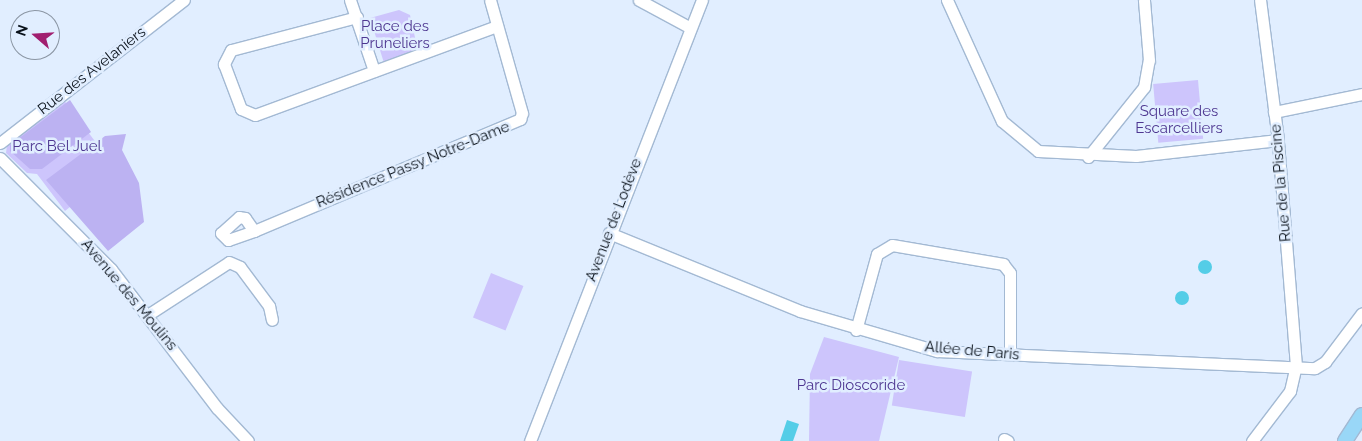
<!DOCTYPE html>
<html>
<head>
<meta charset="utf-8">
<style>
  body { margin:0 }
  #map { position:relative; width:1362px; height:441px; overflow:hidden; background:#e1eeff; font-family:Raleway,sans-serif }
  div>[style] { position:absolute }
  [style*='--x'] { left:calc(var(--x)*1px); top:calc(var(--y)*1px); width:calc(var(--w)*1px); rotate:calc(var(--a)*1deg) }
  .green>* { inset:0; background:#cdc5fc; transform-origin:0 0 }
  .forest>* { inset:0; background:#bcb2f2 }
  .water>* { inset:0; background:#54cde7 }
  .round { border-radius:50% }
  .roads { filter:drop-shadow(1px 0 #a3b9d3) drop-shadow(-1px 0 #a3b9d3) drop-shadow(0 1px #a3b9d3) drop-shadow(0 -1px #a3b9d3) }
  .minor>* { height:11px; margin:-5.5px; padding:0 5.5px; transform-origin:5.5px; border-radius:5.5px; background:#fff }
  .major>* { height:14px; margin:-7px; padding:0 7px; transform-origin:7px; border-radius:7px; background:#99d7f7 }
  span { translate:-50% -50%; white-space:nowrap; text-align:center; line-height:1.15; -webkit-text-stroke:5px #e1eeff; paint-order:stroke }
  .park-label { font-size:15px; color:#4e3791 }
  .street-label { font-size:15px; color:#0a121b }
  .north { position:absolute; left:10px; top:10px; width:50px; height:50px; box-sizing:border-box; background:#e1eeff; border:1px solid #8b96a4; border-radius:50%; rotate:289deg; font-size:14px; font-weight:700; line-height:20px; text-align:center; color:#0a121b }
  .north::after { content:''; display:block; margin:auto; width:18px; height:22px; background:#a11f70; clip-path:polygon(50% 0,100% 100%,50% 72%,0 100%) }
</style>
</head>
<body>
<div id="map">
  <div class="green">
    <i style="clip-path:polygon(399px 10px,410px 15px,418px 51px,384px 63px,370px 18px)"></i>
    <i style="left:1198px;top:80px;width:59px;height:45px;rotate:85deg"></i>
    <i style="clip-path:polygon(63px 99px,116px 169px,65px 211px,37px 174px,27px 173px,6px 153px,7px 145px)"></i>
    <i style="left:491px;top:273px;width:35px;height:48px;rotate:22deg"></i>
    <i style="clip-path:polygon(824px 337px,899px 357px,879px 441px,809px 441px,810px 374px)"></i>
    <i style="left:899px;top:360px;width:74px;height:46px;rotate:9deg"></i>
  </div>
  <div class="forest">
    <i style="clip-path:polygon(70px 100px,91px 132px,42px 169px,30px 169px,10px 151px,10px 145px)"></i>
    <i style="clip-path:polygon(126px 134px,122px 150px,139px 183px,144px 222px,108px 251px,46px 180px,105px 136px)"></i>
  </div>
  <div class="water">
    <i class="round" style="left:1198px;top:260px;width:14px;height:14px"></i>
    <i class="round" style="left:1175px;top:291px;width:14px;height:14px"></i>
    <i style="clip-path:polygon(787px 420px,799px 424px,793px 441px,780px 441px)"></i>
  </div>
  <div class="roads">
    <div class="minor">
      <i style="--x:350;--y:0;--w:75;--a:71.3"></i>
      <i style="--x:639;--y:0;--w:57;--a:28.4"></i>
      <i style="--x:947;--y:0;--w:133;--a:65.6"></i>
      <i style="--x:1002;--y:121;--w:47;--a:39.8"></i>
      <i style="--x:1038;--y:151;--w:98;--a:2.9"></i>
      <i style="--x:1136;--y:156;--w:143;--a:-6.4"></i>
      <i style="--x:357;--y:17;--w:130;--a:165.3"></i>
      <i style="--x:231;--y:50;--w:16;--a:117"></i>
      <i style="--x:224;--y:64;--w:48;--a:69.3"></i>
      <i style="--x:241;--y:109;--w:15;--a:23"></i>
      <i style="--x:255;--y:115;--w:258;--a:-20.2"></i>
      <i style="--x:1274;--y:112;--w:90;--a:-11.6"></i>
      <i style="--x:0;--y:143;--w:233;--a:-37.9"></i>
      <i style="--x:1088;--y:157;--w:90;--a:-51.3"></i>
      <i style="--x:1144;--y:87;--w:27;--a:-80"></i>
      <i style="--x:1149;--y:60;--w:60;--a:-94.8"></i>
      <i style="--x:0;--y:158;--w:157;--a:45"></i>
      <i style="--x:111;--y:269;--w:175;--a:52.7"></i>
      <i style="--x:217;--y:408;--w:45;--a:46.8"></i>
      <i style="--x:254;--y:231;--w:16;--a:-125"></i>
      <i style="--x:245;--y:218;--w:6;--a:-171"></i>
      <i style="--x:239;--y:217;--w:24;--a:138"></i>
      <i style="--x:221;--y:233;--w:10;--a:45"></i>
      <i style="--x:228;--y:240;--w:28;--a:-19"></i>
      <i style="--x:254;--y:231;--w:289;--a:-22.8"></i>
      <i style="--x:520;--y:119;--w:6;--a:-72"></i>
      <i style="--x:522;--y:113;--w:117;--a:-105.8"></i>
      <i style="--x:609;--y:233;--w:206;--a:22.2"></i>
      <i style="--x:800;--y:311;--w:143;--a:16.3"></i>
      <i style="--x:937;--y:351;--w:378;--a:2.6"></i>
      <i style="--x:1315;--y:368;--w:12;--a:-31"></i>
      <i style="--x:1325;--y:362;--w:61;--a:-52.9"></i>
      <i style="--x:149;--y:314;--w:95;--a:-33"></i>
      <i style="--x:229;--y:262;--w:12;--a:24"></i>
      <i style="--x:240;--y:267;--w:49;--a:53.4"></i>
      <i style="--x:269;--y:306;--w:14;--a:78"></i>
      <i style="--x:856;--y:330;--w:79;--a:-74.6"></i>
      <i style="--x:877;--y:254;--w:17;--a:-31"></i>
      <i style="--x:892;--y:245;--w:113;--a:9.7"></i>
      <i style="--x:1003;--y:264;--w:11;--a:52"></i>
      <i style="--x:1010;--y:273;--w:81;--a:90"></i>
      <i style="--x:1004;--y:439;--w:4;--a:27"></i>
      <i style="--x:530;--y:441;--w:473;--a:-68.7"></i>
      <i style="--x:1252;--y:441;--w:63;--a:-52.8"></i>
      <i style="--x:1290;--y:391;--w:26;--a:-77"></i>
      <i style="--x:1296;--y:366;--w:227;--a:-94.6"></i>
      <i style="--x:1278;--y:140;--w:141;--a:-97.3"></i>
    </div>
    <div class="major">
      <i style="--x:1345;--y:441;--w:31;--a:-57"></i>
    </div>
  </div>
  <div class="park-label">
    <span style="left:395px;top:35px">Place des<br>Pruneliers</span>
    <span style="left:1179px;top:120px">Square des<br>Escarcelliers</span>
    <span style="left:57px;top:147px">Parc Bel Juel</span>
    <span style="left:851px;top:386px">Parc Dioscoride</span>
  </div>
  <div class="street-label">
    <span style="left:92px;top:71px;rotate:-38deg">Rue des Avelaniers</span>
    <span style="left:413px;top:165px;rotate:-22deg">Résidence Passy Notre-Dame</span>
    <span style="left:1281px;top:183px;rotate:-95deg">Rue de la Piscine</span>
    <span style="left:614px;top:220px;rotate:-69deg">Avenue de Lodève</span>
    <span style="left:129px;top:295px;rotate:50deg">Avenue des Moulins</span>
    <span style="left:972px;top:351px;rotate:5deg">Allée de Paris</span>
  </div>
  <div class="north">N</div>
</div>
</body>
</html>
